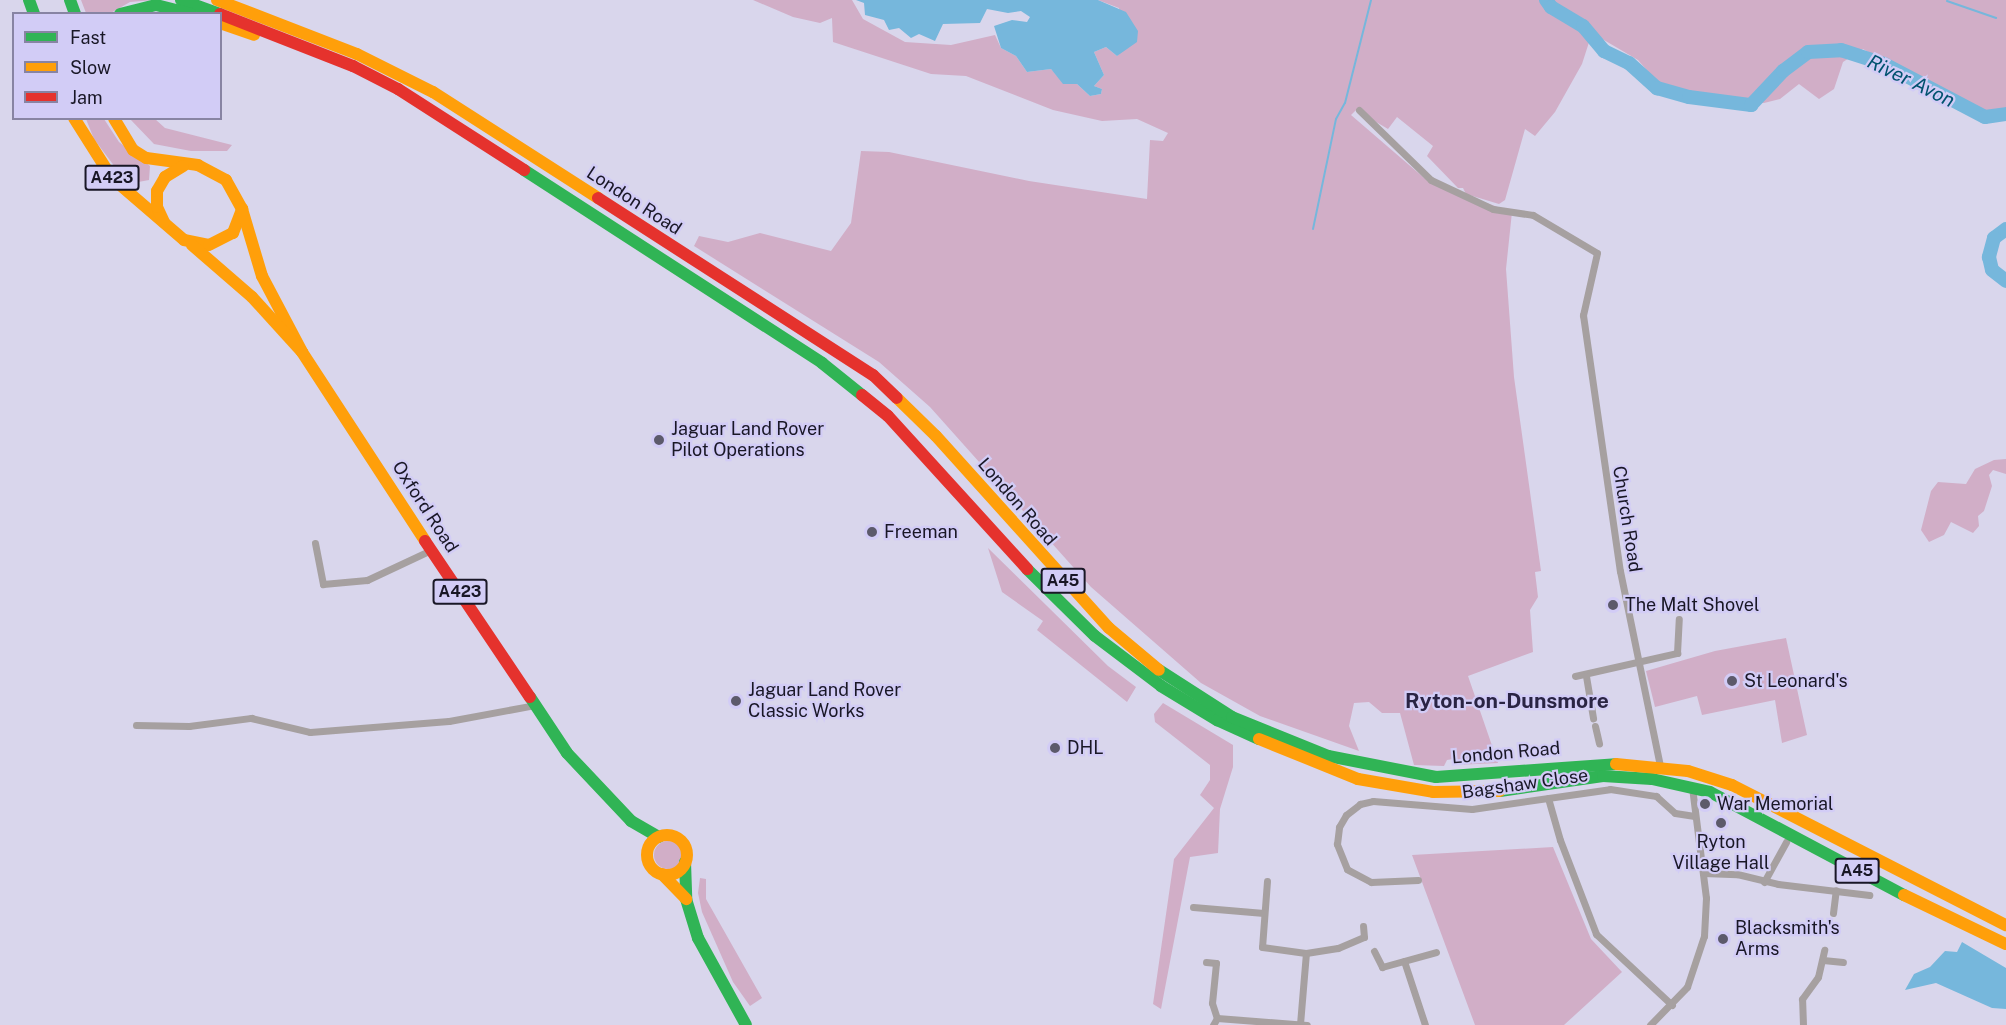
<!DOCTYPE html>
<html>
<head>
<meta charset="utf-8">
<style>
  body { margin:0 }
  #map { position:relative; width:2006px; height:1025px; overflow:hidden; background:#d9d6ec; font-family:"Public Sans",sans-serif }
  div>[style] { position:absolute }
  [style*='--x'] { left:calc(var(--x)*1px); top:calc(var(--y)*1px); width:calc(var(--w)*1px); rotate:calc(var(--a)*1deg) }
  .green>* { inset:0; background:#d1aec7 }
  .round { border-radius:50% }
  .water>* { inset:0; background:#76b7dc }
  .stream>* { height:2px; margin:-1px; padding:0 1px; transform-origin:1px; border-radius:1px; background:#76b7dc }
  .river>* { height:14px; margin:-7px; padding:0 7px; transform-origin:7px; border-radius:7px; background:#76b7dc }
  .street>* { height:7px; margin:-3.5px; padding:0 3.5px; transform-origin:3.5px; border-radius:3.5px; background:#a6a0a0 }
  .fast>* { height:12px; margin:-6px; padding:0 6px; transform-origin:6px; border-radius:6px; background:#30b455 }
  .slow>* { height:12px; margin:-6px; padding:0 6px; transform-origin:6px; border-radius:6px; background:#ff9f0a }
  .slow>.ring { margin:-6px; padding:0; box-sizing:content-box; background:none; border:12px solid #ff9f0a; border-radius:50% }
  .jam>* { height:12px; margin:-6px; padding:0 6px; transform-origin:6px; border-radius:6px; background:#e5322d }
  .dots>* { width:16px; height:16px; translate:-50% -50%; box-sizing:border-box; border:3px solid #d2ccf6; border-radius:50% }
  span { translate:-50% -50%; white-space:nowrap; text-align:center; line-height:1.15; -webkit-text-stroke:4.5px #d2ccf6; paint-order:stroke }
  .shield-label span { padding:2px 4px; background:#d2ccf6; border:2px solid; border-radius:4px; -webkit-text-stroke-width:0 }
  .shield-label { font-size:16px; color:#191726; font-weight:700 }
  .street-label { font-size:18px; color:#191726 }
  .poi-label { font-size:18px; color:#191726 }
  .left { translate:0 -50%; text-align:left }
  .water-label { font-size:20px; color:#00526f; font-style:italic }
  .quarter-label { font-size:21px; color:#2a2444; font-weight:700 }
  .legend { position:absolute; left:12px; top:12px; width:210px; height:108px; box-sizing:border-box; background:#d2ccf6; border:2px solid #8884a3; margin:0; padding:8px 10px; list-style:none; font-size:18px; color:#191726 }
  .legend li { display:flex; align-items:center; gap:12px; height:30px }
  .legend b { width:30px; border:2px solid #8884a3 }
</style>
</head>
<body>
<div id="map">
  <div class="green">
    <i style="clip-path:polygon(81px 0,154px 0,130px 2px,109px 14px,86px 13px)"></i>
    <i style="clip-path:polygon(753px 0,852px 0,863px 19px,905px 42px,951px 45px,995px 35px,1001px 48px,1016px 56px,1027px 72px,1051px 69px,1064px 84px,1077px 84px,1090px 96px,1101px 94px,1102px 89px,1094px 86px,1104px 75px,1094px 52px,1106px 47px,1117px 56px,1123px 50px,1119px 8px,1098px 0,2006px 0,2006px 114px,1985px 117px,1863px 49px,1843px 62px,1834px 89px,1819px 99px,1799px 84px,1780px 99px,1764px 103px,1713px 99px,1657px 82px,1638px 60px,1592px 33px,1582px 64px,1555px 112px,1535px 136px,1525px 129px,1505px 200px,1499px 204px,1466px 194px,1463px 188px,1458px 188px,1427px 156px,1433px 146px,1397px 117px,1388px 129px,1356px 110px,1351px 115px,1430px 183px,1512px 212px,1506px 269px,1514px 377px,1541px 571px,1535px 572px,1538px 597px,1530px 610px,1533px 652px,1468px 676px,1498px 763px,1455px 765px,1453px 759px,1447px 760px,1444px 766px,1414px 765px,1400px 713px,1382px 713px,1369px 702px,1354px 703px,1349px 726px,1359px 751px,1260px 716px,1201px 683px,1091px 587px,930px 407px,879px 362px,694px 246px,699px 236px,728px 242px,760px 233px,831px 251px,851px 223px,861px 151px,889px 152px,1029px 181px,1147px 199px,1150px 140px,1163px 141px,1168px 133px,1137px 119px,1102px 121px,1053px 110px,966px 76px,931px 74px,833px 42px,832px 18px,820px 23px,793px 17px)"></i>
    <i style="clip-path:polygon(86px 119px,104px 119px,119px 142px,150px 166px,149px 180px,133px 183px,118px 171px,94px 139px)"></i>
    <i style="clip-path:polygon(130px 119px,155px 119px,165px 128px,232px 145px,227px 151px,191px 151px,154px 144px)"></i>
    <i style="clip-path:polygon(2006px 459px,2006px 474px,1993px 470px,1989px 475px,1992px 486px,1984px 511px,1978px 516px,1979px 526px,1973px 533px,1951px 522px,1944px 535px,1929px 542px,1921px 530px,1931px 491px,1938px 482px,1966px 484px,1975px 469px,1994px 460px)"></i>
    <i style="clip-path:polygon(988px 548px,1108px 666px,1136px 687px,1127px 702px,1037px 630px,1043px 621px,1002px 592px)"></i>
    <i style="clip-path:polygon(1786px 638px,1807px 735px,1782px 743px,1775px 700px,1702px 715px,1697px 696px,1655px 707px,1646px 671px,1715px 651px)"></i>
    <i style="clip-path:polygon(1163px 703px,1233px 745px,1233px 767px,1220px 809px,1218px 853px,1190px 857px,1161px 1009px,1153px 1004px,1174px 859px,1214px 808px,1200px 795px,1210px 780px,1210px 765px,1155px 722px,1154px 714px)"></i>
    <i class="round" style="left:654px;top:841px;width:28px;height:28px"></i>
    <i style="clip-path:polygon(1553px 847px,1591px 939px,1622px 972px,1564px 1025px,1475px 1025px,1412px 855px)"></i>
    <i style="clip-path:polygon(700px 878px,706px 879px,706px 899px,762px 998px,750px 1006px,733px 982px,702px 912px,698px 893px)"></i>
  </div>
  <div class="water">
    <i style="clip-path:polygon(856px 0,1098px 0,1126px 12px,1138px 31px,1137px 42px,1117px 56px,1106px 47px,1094px 52px,1104px 75px,1094px 86px,1102px 89px,1101px 94px,1090px 96px,1077px 84px,1063px 84px,1051px 69px,1027px 72px,1016px 56px,1001px 48px,994px 26px,1012px 20px,1027px 22px,1030px 17px,1021px 11px,1008px 13px,987px 9px,980px 23px,943px 24px,935px 41px,919px 34px,911px 38px,899px 28px,889px 30px,884px 20px,865px 15px,864px 3px)"></i>
    <i style="clip-path:polygon(1962px 942px,2006px 968px,2006px 1009px,1992px 1008px,1936px 983px,1905px 990px,1914px 974px,1930px 967px,1945px 951px,1957px 952px)"></i>
  </div>
  <div class="stream">
    <i style="--x:1947;--y:1;--w:52;--a:19.1"></i>
    <i style="--x:1313;--y:229;--w:112;--a:-78.2"></i>
    <i style="--x:1336;--y:119;--w:18;--a:-61"></i>
    <i style="--x:1345;--y:103;--w:106;--a:-75.8"></i>
  </div>
  <div class="river">
    <i style="--x:1546;--y:0;--w:9;--a:54"></i>
    <i style="--x:1551;--y:7;--w:37;--a:31"></i>
    <i style="--x:1583;--y:26;--w:33;--a:50"></i>
    <i style="--x:1604;--y:51;--w:28;--a:26"></i>
    <i style="--x:1629;--y:63;--w:38;--a:42"></i>
    <i style="--x:1657;--y:88;--w:33;--a:16"></i>
    <i style="--x:1689;--y:97;--w:63;--a:7.4"></i>
    <i style="--x:1751;--y:105;--w:47;--a:-46.7"></i>
    <i style="--x:1783;--y:71;--w:31;--a:-37"></i>
    <i style="--x:1808;--y:52;--w:33;--a:-3"></i>
    <i style="--x:1841;--y:50;--w:45;--a:18"></i>
    <i style="--x:1884;--y:64;--w:114;--a:27.7"></i>
    <i style="--x:1985;--y:117;--w:21;--a:-8"></i>
    <i style="--x:2006;--y:229;--w:15;--a:143"></i>
    <i style="--x:1994;--y:238;--w:20;--a:105"></i>
    <i style="--x:1989;--y:257;--w:13;--a:77"></i>
    <i style="--x:1992;--y:270;--w:18;--a:38"></i>
  </div>
  <div class="street">
    <i style="--x:1359;--y:110;--w:100;--a:44.2"></i>
    <i style="--x:1431;--y:180;--w:68;--a:25.1"></i>
    <i style="--x:1493;--y:209;--w:40;--a:8.5"></i>
    <i style="--x:1533;--y:215;--w:74;--a:30.7"></i>
    <i style="--x:1597;--y:253;--w:64;--a:102.7"></i>
    <i style="--x:1583;--y:315;--w:259;--a:81.8"></i>
    <i style="--x:1620;--y:571;--w:203;--a:78.4"></i>
    <i style="--x:315;--y:543;--w:42;--a:79"></i>
    <i style="--x:323;--y:584;--w:44;--a:-5.2"></i>
    <i style="--x:367;--y:580;--w:71;--a:-25.1"></i>
    <i style="--x:1575;--y:676;--w:105;--a:-12.7"></i>
    <i style="--x:1677;--y:653;--w:34;--a:-87"></i>
    <i style="--x:1586;--y:676;--w:43;--a:80.5"></i>
    <i style="--x:136;--y:725;--w:53;--a:1.1"></i>
    <i style="--x:189;--y:726;--w:63;--a:-7.4"></i>
    <i style="--x:251;--y:718;--w:61;--a:13.3"></i>
    <i style="--x:310;--y:732;--w:139;--a:-4.5"></i>
    <i style="--x:449;--y:721;--w:87;--a:-10.5"></i>
    <i style="--x:1595;--y:726;--w:18;--a:77"></i>
    <i style="--x:1548;--y:798;--w:44;--a:74.1"></i>
    <i style="--x:1560;--y:840;--w:101;--a:69"></i>
    <i style="--x:1596;--y:934;--w:104;--a:43.1"></i>
    <i style="--x:1703;--y:873;--w:34;--a:2"></i>
    <i style="--x:1737;--y:874;--w:42;--a:13.7"></i>
    <i style="--x:1778;--y:884;--w:92;--a:6.9"></i>
    <i style="--x:1418;--y:880;--w:47;--a:177.6"></i>
    <i style="--x:1371;--y:882;--w:27;--a:-152"></i>
    <i style="--x:1347;--y:869;--w:27;--a:-112"></i>
    <i style="--x:1337;--y:844;--w:17;--a:-83"></i>
    <i style="--x:1339;--y:827;--w:14;--a:-60"></i>
    <i style="--x:1346;--y:815;--w:18;--a:-38"></i>
    <i style="--x:1360;--y:804;--w:13;--a:-13"></i>
    <i style="--x:1373;--y:801;--w:99;--a:4.6"></i>
    <i style="--x:1472;--y:809;--w:139;--a:-8.2"></i>
    <i style="--x:1610;--y:789;--w:47;--a:8.7"></i>
    <i style="--x:1656;--y:796;--w:25;--a:42"></i>
    <i style="--x:1675;--y:813;--w:18;--a:9"></i>
    <i style="--x:1267;--y:881;--w:66;--a:94.3"></i>
    <i style="--x:1262;--y:947;--w:44;--a:7.8"></i>
    <i style="--x:1306;--y:953;--w:32;--a:-9"></i>
    <i style="--x:1338;--y:948;--w:28;--a:-23"></i>
    <i style="--x:1364;--y:937;--w:11;--a:-95"></i>
    <i style="--x:1764;--y:882;--w:46;--a:-61.2"></i>
    <i style="--x:1193;--y:907;--w:71;--a:4.8"></i>
    <i style="--x:1833;--y:913;--w:23;--a:-83"></i>
    <i style="--x:1374;--y:951;--w:18;--a:63"></i>
    <i style="--x:1382;--y:967;--w:56;--a:-15.5"></i>
    <i style="--x:1823;--y:960;--w:20;--a:6"></i>
    <i style="--x:1404;--y:961;--w:67;--a:71.8"></i>
    <i style="--x:1206;--y:962;--w:10;--a:6"></i>
    <i style="--x:1216;--y:963;--w:40;--a:95.7"></i>
    <i style="--x:1212;--y:1003;--w:16;--a:72"></i>
    <i style="--x:1217;--y:1018;--w:8;--a:120"></i>
    <i style="--x:1217;--y:1018;--w:90;--a:4.4"></i>
    <i style="--x:1300;--y:1024;--w:71;--a:-85.2"></i>
    <i style="--x:1650;--y:1025;--w:53;--a:-45.8"></i>
    <i style="--x:1687;--y:987;--w:54;--a:-71.6"></i>
    <i style="--x:1704;--y:936;--w:38;--a:-87"></i>
    <i style="--x:1706;--y:898;--w:112;--a:-97.2"></i>
    <i style="--x:1803;--y:1025;--w:26;--a:-92"></i>
    <i style="--x:1802;--y:999;--w:27;--a:-54"></i>
    <i style="--x:1818;--y:977;--w:28;--a:-77"></i>
  </div>
  <div class="fast">
    <i style="--x:29;--y:0;--w:15;--a:70"></i>
    <i style="--x:70;--y:0;--w:15;--a:70"></i>
    <i style="--x:181;--y:0;--w:41;--a:19.7"></i>
    <i style="--x:120;--y:14;--w:37;--a:-14"></i>
    <i style="--x:156;--y:5;--w:36;--a:14"></i>
    <i style="--x:524;--y:170;--w:355;--a:32.9"></i>
    <i style="--x:822;--y:363;--w:51;--a:38.7"></i>
    <i style="--x:1027;--y:569;--w:95;--a:44.6"></i>
    <i style="--x:1095;--y:636;--w:83;--a:37.1"></i>
    <i style="--x:1161;--y:686;--w:66;--a:31.3"></i>
    <i style="--x:1217;--y:720;--w:46;--a:24.3"></i>
    <i style="--x:1159;--y:670;--w:87;--a:32.8"></i>
    <i style="--x:1232;--y:717;--w:104;--a:22.1"></i>
    <i style="--x:1328;--y:756;--w:110;--a:11"></i>
    <i style="--x:1436;--y:777;--w:180;--a:-4.1"></i>
    <i style="--x:530;--y:697;--w:67;--a:56.5"></i>
    <i style="--x:567;--y:753;--w:93;--a:46.7"></i>
    <i style="--x:631;--y:821;--w:32;--a:30"></i>
    <i style="--x:1500;--y:791;--w:104;--a:-8.3"></i>
    <i style="--x:1603;--y:776;--w:49;--a:3.5"></i>
    <i style="--x:1652;--y:779;--w:59;--a:12.6"></i>
    <i style="--x:1710;--y:792;--w:220;--a:28"></i>
    <i style="--x:685;--y:862;--w:37;--a:88"></i>
    <i style="--x:686;--y:899;--w:41;--a:72.9"></i>
    <i style="--x:698;--y:938;--w:99;--a:61.1"></i>
  </div>
  <div class="slow">
    <i style="--x:217;--y:0;--w:150;--a:21.1"></i>
    <i style="--x:357;--y:54;--w:85;--a:26.6"></i>
    <i style="--x:433;--y:92;--w:196;--a:32.7"></i>
    <i style="--x:220;--y:23;--w:36;--a:19"></i>
    <i style="--x:74;--y:118;--w:71;--a:57.7"></i>
    <i style="--x:112;--y:178;--w:95;--a:40.7"></i>
    <i style="--x:184;--y:240;--w:25;--a:11"></i>
    <i style="--x:209;--y:245;--w:27;--a:-27"></i>
    <i style="--x:233;--y:233;--w:26;--a:-69"></i>
    <i style="--x:242;--y:209;--w:33;--a:-119"></i>
    <i style="--x:226;--y:180;--w:32;--a:-152"></i>
    <i style="--x:198;--y:165;--w:52;--a:-172.3"></i>
    <i style="--x:146;--y:158;--w:15;--a:-148"></i>
    <i style="--x:133;--y:150;--w:37;--a:-121"></i>
    <i style="--x:242;--y:209;--w:70;--a:73.4"></i>
    <i style="--x:262;--y:276;--w:86;--a:62.2"></i>
    <i style="--x:302;--y:352;--w:225;--a:56.9"></i>
    <i style="--x:164;--y:222;--w:17;--a:-115"></i>
    <i style="--x:157;--y:207;--w:16;--a:-90"></i>
    <i style="--x:157;--y:191;--w:16;--a:-60"></i>
    <i style="--x:165;--y:177;--w:21;--a:-31"></i>
    <i style="--x:192;--y:245;--w:79;--a:40.9"></i>
    <i style="--x:252;--y:297;--w:74;--a:47.7"></i>
    <i style="--x:897;--y:398;--w:54;--a:44.3"></i>
    <i style="--x:936;--y:436;--w:258;--a:48"></i>
    <i style="--x:1109;--y:628;--w:65;--a:40"></i>
    <i style="--x:1259;--y:739;--w:107;--a:22"></i>
    <i style="--x:1358;--y:779;--w:76;--a:9.8"></i>
    <i style="--x:1433;--y:792;--w:67;--a:-0.9"></i>
    <i style="--x:1616;--y:764;--w:72;--a:5.6"></i>
    <i style="--x:1688;--y:771;--w:46;--a:17.7"></i>
    <i style="--x:1732;--y:785;--w:308;--a:27.1"></i>
    <i class="ring" style="left:647px;top:835px;width:28px;height:28px"></i>
    <i style="--x:662;--y:874;--w:35;--a:46"></i>
    <i style="--x:1904;--y:895;--w:113;--a:25.7"></i>
  </div>
  <div class="jam">
    <i style="--x:220;--y:14;--w:143;--a:21.4"></i>
    <i style="--x:353;--y:66;--w:51;--a:27.1"></i>
    <i style="--x:398;--y:89;--w:150;--a:32.7"></i>
    <i style="--x:598;--y:198;--w:327;--a:32.8"></i>
    <i style="--x:873;--y:375;--w:33;--a:44"></i>
    <i style="--x:862;--y:395;--w:33;--a:39"></i>
    <i style="--x:888;--y:416;--w:207;--a:47.7"></i>
    <i style="--x:425;--y:541;--w:188;--a:56.1"></i>
  </div>
  <div class="dots">
    <i style="left:659px;top:440px;background:#5c5a6b"></i>
    <i style="left:872px;top:532px;background:#5c5a6b"></i>
    <i style="left:1613px;top:605px;background:#5c5a6b"></i>
    <i style="left:1732px;top:681px;background:#5c5a6b"></i>
    <i style="left:736px;top:701px;background:#5c5a6b"></i>
    <i style="left:1055px;top:748px;background:#5c5a6b"></i>
    <i style="left:1705px;top:804px;background:#5c5a6b"></i>
    <i style="left:1721px;top:823px;background:#5c5a6b"></i>
    <i style="left:1723px;top:939px;background:#5c5a6b"></i>
  </div>
  <div class="shield-label">
    <span style="left:112px;top:178px">A423</span>
    <span style="left:1063px;top:581px">A45</span>
    <span style="left:460px;top:592px">A423</span>
    <span style="left:1857px;top:871px">A45</span>
  </div>
  <div class="street-label">
    <span style="left:634px;top:201px;rotate:33deg">London Road</span>
    <span style="left:1017px;top:502px;rotate:49deg">London Road</span>
    <span style="left:425px;top:507px;rotate:57deg">Oxford Road</span>
    <span style="left:1627px;top:519px;rotate:81deg">Church Road</span>
    <span style="left:1506px;top:753px;rotate:-5deg">London Road</span>
    <span style="left:1525px;top:784px;rotate:-8deg">Bagshaw Close</span>
  </div>
  <div class="poi-label">
    <span class="left" style="left:671px;top:440px">Jaguar Land Rover<br>Pilot Operations</span>
    <span class="left" style="left:884px;top:532px">Freeman</span>
    <span class="left" style="left:1625px;top:605px">The Malt Shovel</span>
    <span class="left" style="left:1744px;top:681px">St Leonard's</span>
    <span class="left" style="left:748px;top:701px">Jaguar Land Rover<br>Classic Works</span>
    <span class="left" style="left:1067px;top:748px">DHL</span>
    <span class="left" style="left:1717px;top:804px">War Memorial</span>
    <span style="left:1721px;top:853px">Ryton<br>Village Hall</span>
    <span class="left" style="left:1735px;top:939px">Blacksmith's<br>Arms</span>
  </div>
  <div class="water-label">
    <span style="left:1911px;top:81px;rotate:26deg">River Avon</span>
  </div>
  <div class="quarter-label">
    <span style="left:1507px;top:701px">Ryton-on-Dunsmore</span>
  </div>
  <ul class="legend">
  <li><b style="height:8px;background:#30b455"></b>Fast</li>
  <li><b style="height:8px;background:#ff9f0a"></b>Slow</li>
  <li><b style="height:8px;background:#e5322d"></b>Jam</li>
  </ul>
</div>
</body>
</html>
